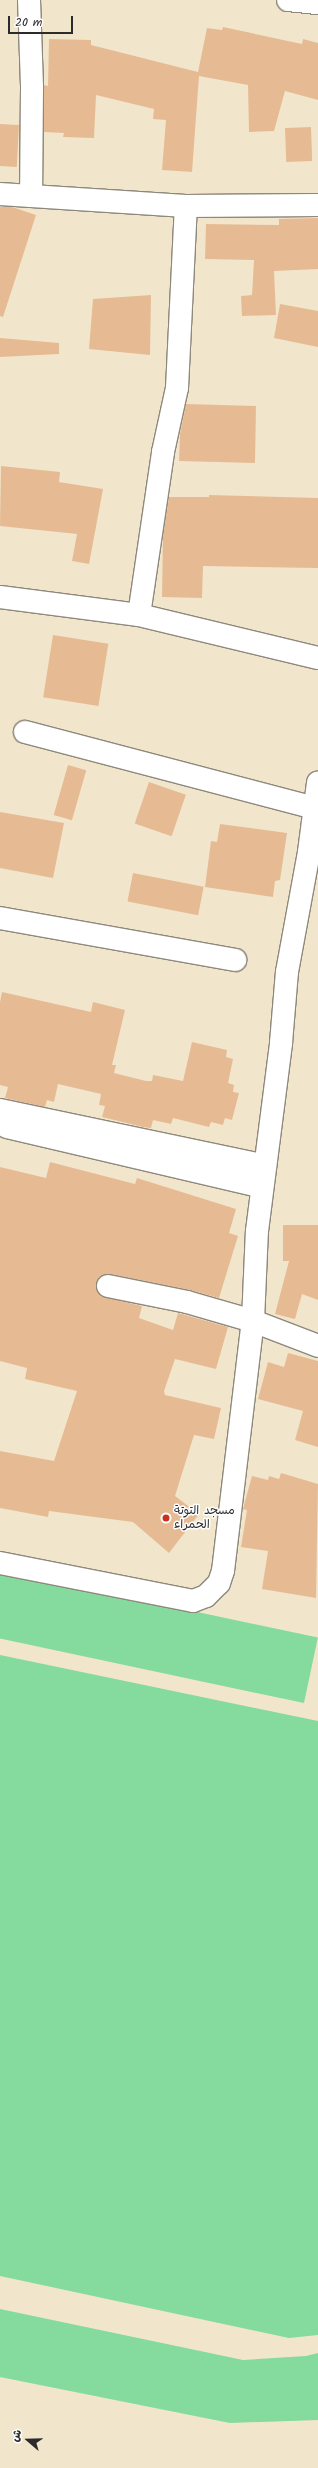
<!DOCTYPE html>
<html>
<head>
<meta charset="utf-8">
<style>
  body { margin:0 }
  #map { position:relative; width:318px; height:2468px; overflow:hidden; background:#f1e6cc; font-family:Kalam,"Playpen Sans Arabic",sans-serif }
  div>[style] { position:absolute }
  [style*='--x'] { left:calc(var(--x)*1px); top:calc(var(--y)*1px); width:calc(var(--w)*1px); rotate:calc(var(--a)*1deg) }
  .green>* { inset:0; background:#85da9d; transform-origin:0 0 }
  .building>* { inset:0; background:#e6bb94; transform-origin:0 0 }
  .roads { filter:drop-shadow(1px 0 #8e887c) drop-shadow(-1px 0 #8e887c) drop-shadow(0 1px #8e887c) drop-shadow(0 -1px #8e887c) }
  .minor>* { height:22px; margin:-11px; padding:0 11px; transform-origin:11px; border-radius:11px; background:#fff }
  .dots>* { width:11px; height:11px; translate:-50% -50%; box-sizing:border-box; border:2px solid #fff; border-radius:50% }
  span { translate:-50% -50%; white-space:nowrap; text-align:center; line-height:1.15; -webkit-text-stroke:3px #fff; paint-order:stroke }
  .poi-label { font-size:12px; color:#2b2b2b }
  .left { translate:0 -50%; text-align:left }
  .north { position:absolute; left:8px; top:2420px; width:40px; height:40px; -webkit-text-stroke:3px #fff; paint-order:stroke; rotate:290deg; font-size:11px; font-weight:700; line-height:16px; text-align:center; color:#2b2b2b }
  .north::after { content:''; display:block; margin:auto; width:14px; height:18px; background:#2b2b2b; clip-path:polygon(50% 0,100% 100%,50% 72%,0 100%) }
  .scale { position:absolute; left:8px; top:16px; width:65px; height:18px; box-sizing:border-box; border:2px solid #2b2b2b; border-top:0; padding-left:5px; font-size:12px; line-height:14px; white-space:nowrap; color:#2b2b2b; -webkit-text-stroke:3px #fff; paint-order:stroke }
</style>
</head>
<body>
<div id="map">
  <div class="green">
    <i style="left:0;top:1570px;width:325px;height:67px;rotate:12deg"></i>
    <i style="clip-path:polygon(0 1655px,318px 1721px,318px 2335px,289px 2338px,0 2276px)"></i>
    <i style="clip-path:polygon(0 2309px,243px 2360px,306px 2356px,318px 2353px,318px 2420px,230px 2423px,0 2377px)"></i>
  </div>
  <div class="building">
    <i style="clip-path:polygon(223px 27px,302px 44px,303px 39px,318px 43px,318px 100px,285px 91px,274px 131px,249px 132px,248px 85px,199px 76px,192px 172px,162px 170px,166px 120px,153px 119px,154px 109px,96px 95px,94px 138px,63px 137px,64px 133px,44px 132px,44px 85px,48px 86px,49px 39px,91px 40px,91px 45px,198px 72px,207px 28px,222px 30px)"></i>
    <i style="left:0;top:124px;width:19px;height:42px;rotate:3deg"></i>
    <i style="left:311px;top:127px;width:34px;height:26px;rotate:88deg"></i>
    <i style="clip-path:polygon(0 207px,12px 207px,36px 215px,3px 317px,0 316px)"></i>
    <i style="clip-path:polygon(318px 218px,318px 269px,274px 271px,276px 315px,242px 316px,241px 296px,252px 295px,254px 260px,205px 259px,206px 224px,279px 225px,279px 219px)"></i>
    <i style="clip-path:polygon(151px 295px,150px 355px,89px 349px,93px 299px)"></i>
    <i style="clip-path:polygon(280px 304px,318px 311px,318px 347px,274px 338px)"></i>
    <i style="clip-path:polygon(0 338px,59px 343px,59px 354px,0 357px)"></i>
    <i style="clip-path:polygon(186px 404px,256px 406px,255px 463px,179px 461px,180px 434px)"></i>
    <i style="clip-path:polygon(1px 466px,60px 472px,59px 482px,103px 489px,89px 564px,72px 561px,77px 534px,0 526px)"></i>
    <i style="clip-path:polygon(209px 495px,318px 498px,318px 568px,203px 566px,202px 598px,162px 597px,163px 536px,169px 497px,209px 497px)"></i>
    <i style="left:53px;top:635px;width:56px;height:63px;rotate:9deg"></i>
    <i style="left:68px;top:765px;width:19px;height:52px;rotate:16deg"></i>
    <i style="left:149px;top:782px;width:39px;height:44px;rotate:19deg"></i>
    <i style="clip-path:polygon(0 812px,64px 823px,53px 878px,0 868px)"></i>
    <i style="clip-path:polygon(220px 824px,287px 833px,280px 880px,275px 881px,273px 897px,205px 887px,211px 841px,217px 842px)"></i>
    <i style="left:133px;top:873px;width:72px;height:29px;rotate:11deg"></i>
    <i style="clip-path:polygon(2px 992px,91px 1012px,93px 1002px,125px 1010px,112px 1065px,116px 1065px,114px 1073px,146px 1081px,152px 1081px,153px 1075px,183px 1081px,192px 1042px,227px 1050px,226px 1057px,233px 1059px,228px 1083px,234px 1085px,233px 1092px,239px 1093px,232px 1120px,225px 1118px,223px 1125px,211px 1122px,209px 1127px,173px 1118px,171px 1124px,153px 1120px,151px 1128px,143px 1127px,102px 1117px,105px 1106px,99px 1105px,101px 1094px,58px 1084px,54px 1102px,47px 1100px,45px 1107px,5px 1098px,8px 1087px,0 1085px,0 1002px)"></i>
    <i style="clip-path:polygon(50px 1162px,135px 1184px,137px 1178px,236px 1209px,229px 1233px,238px 1236px,219px 1298px,190px 1290px,110px 1274px,99px 1277px,96px 1284px,100px 1296px,142px 1306px,139px 1318px,173px 1330px,178px 1313px,228px 1327px,216px 1369px,175px 1359px,164px 1391px,165px 1395px,221px 1408px,214px 1439px,194px 1435px,175px 1496px,199px 1514px,169px 1553px,133px 1522px,49px 1511px,48px 1517px,0 1508px,0 1451px,54px 1461px,77px 1391px,25px 1379px,27px 1368px,0 1361px,0 1167px,46px 1178px)"></i>
    <i style="clip-path:polygon(283px 1225px,318px 1225px,318px 1300px,302px 1294px,295px 1319px,275px 1314px,289px 1261px,283px 1261px)"></i>
    <i style="clip-path:polygon(288px 1353px,318px 1361px,318px 1447px,295px 1440px,303px 1411px,258px 1399px,268px 1362px,284px 1367px)"></i>
    <i style="clip-path:polygon(281px 1473px,318px 1484px,316px 1598px,262px 1589px,268px 1551px,241px 1547px,247px 1510px,243px 1509px,252px 1476px,268px 1480px,269px 1476px,279px 1479px)"></i>
  </div>
  <div class="roads">
    <div class="minor">
      <i style="--x:29;--y:0;--w:88;--a:88"></i>
      <i style="--x:32;--y:88;--w:108;--a:90.5"></i>
      <i style="--x:288;--y:0;--w:30;--a:6"></i>
      <i style="--x:0;--y:194;--w:186;--a:3.7"></i>
      <i style="--x:186;--y:206;--w:132;--a:-0.4"></i>
      <i style="--x:0;--y:597;--w:140;--a:7.4"></i>
      <i style="--x:139;--y:615;--w:184;--a:13.5"></i>
      <i style="--x:139;--y:615;--w:165;--a:-81.6"></i>
      <i style="--x:163;--y:452;--w:66;--a:-77.7"></i>
      <i style="--x:177;--y:388;--w:182;--a:-87.2"></i>
      <i style="--x:25;--y:732;--w:300;--a:14.7"></i>
      <i style="--x:0;--y:918;--w:239;--a:10.1"></i>
      <i style="--x:0;--y:1110;--w:271;--a:11.9"></i>
      <i style="--x:7;--y:1127;--w:262;--a:13.2"></i>
      <i style="--x:108;--y:1286;--w:81;--a:11.4"></i>
      <i style="--x:187;--y:1302;--w:69;--a:16.1"></i>
      <i style="--x:253;--y:1321;--w:70;--a:21"></i>
      <i style="--x:0;--y:1563;--w:197;--a:11.1"></i>
      <i style="--x:193;--y:1601;--w:14;--a:-21"></i>
      <i style="--x:206;--y:1596;--w:18;--a:-45"></i>
      <i style="--x:219;--y:1583;--w:13;--a:-72"></i>
      <i style="--x:223;--y:1571;--w:252;--a:-83.2"></i>
      <i style="--x:253;--y:1321;--w:90;--a:-87.5"></i>
      <i style="--x:257;--y:1231;--w:190;--a:-82.7"></i>
      <i style="--x:281;--y:1043;--w:71;--a:-85.2"></i>
      <i style="--x:287;--y:972;--w:122;--a:-79.6"></i>
      <i style="--x:309;--y:852;--w:70;--a:-82.6"></i>
    </div>
  </div>
  <div class="dots">
    <i style="left:166px;top:1518px;background:#c8321e"></i>
  </div>
  <div class="poi-label">
    <span class="left" style="left:174px;top:1518px">مسجد التوتة<br>الحمراء</span>
  </div>
  <div class="north">ش</div>
  <div class="scale">20 m</div>
</div>
</body>
</html>
